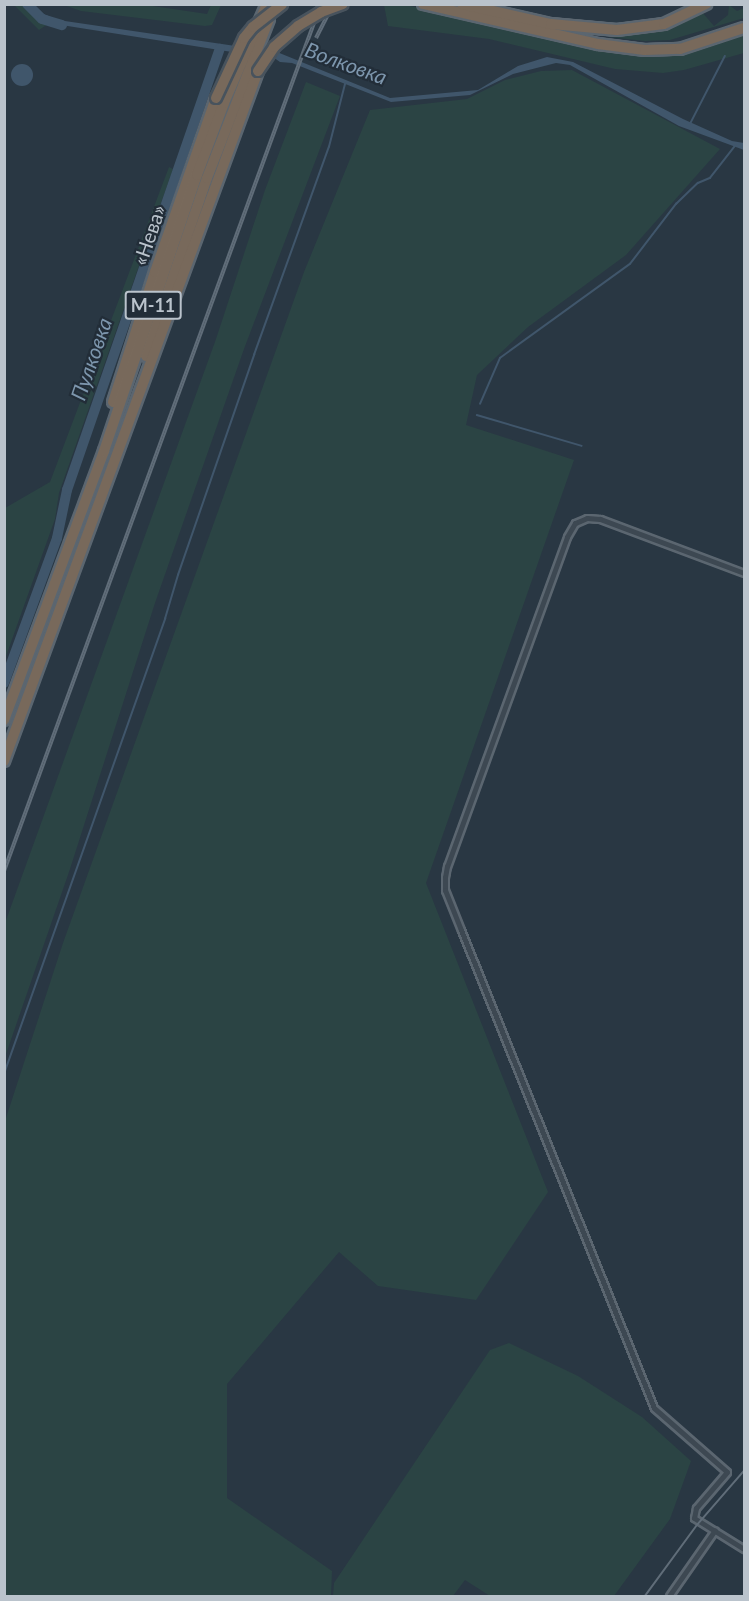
<!DOCTYPE html>
<html>
<head>
<meta charset="utf-8">
<style>
  body { margin:0 }
  #map { position:relative; width:749px; height:1601px; overflow:hidden; background:#293743; font-family:Lato,sans-serif }
  div>[style] { position:absolute }
  [style*='--x'] { left:calc(var(--x)*1px); top:calc(var(--y)*1px); width:calc(var(--w)*1px); rotate:calc(var(--a)*1deg) }
  .green>* { inset:0; background:#2b4444 }
  .water>* { inset:0; background:#40566b }
  .round { border-radius:50% }
  .stream>* { height:1.5px; margin:-0.75px; padding:0 0.75px; transform-origin:0.75px; border-radius:0.75px; background:#40566b }
  .river>* { height:10px; margin:-5px; padding:0 5px; transform-origin:5px; border-radius:5px; background:#40566b }
  .roads { filter:drop-shadow(2px 0 #5b6670) drop-shadow(-2px 0 #5b6670) drop-shadow(0 2px #5b6670) drop-shadow(0 -2px #5b6670) }
  .minor>* { height:5px; margin:-2.5px; padding:0 2.5px; transform-origin:2.5px; border-radius:2.5px; background:#3d4852 }
  .motorway>* { height:10px; margin:-5px; padding:0 5px; transform-origin:5px; border-radius:5px; background:#78695b }
  .tram>* { height:1.5px; margin:-0.75px; padding:0 0.75px; transform-origin:0.75px; border-radius:0.75px; background:#606d79 }
  .rail>* { height:4px; margin-top:-2px; transform-origin:0; background:repeating-linear-gradient(90deg,#222d38 0 4.5px,#606d79 0 9px); box-sizing:border-box; border-block:2px solid #606d79 }
  .bridges { filter:drop-shadow(2px 0 #48535d) drop-shadow(-2px 0 #48535d) drop-shadow(0 2px #48535d) drop-shadow(0 -2px #48535d) }
  .motorway-bridge>* { height:10px; margin:-5px; padding:0 5px; transform-origin:5px; border-radius:5px; background:#78695b }
  span { translate:-50% -50%; white-space:nowrap; text-align:center; line-height:1.15; -webkit-text-stroke:4.5px #222d38; paint-order:stroke }
  .shield-label span { padding:2px 4px; background:#222d38; border:2px solid; border-radius:4px; -webkit-text-stroke-width:0 }
  .shield-label { font-size:18px; color:#bac3cc; font-weight:700 }
  .street-label { font-size:20px; color:#bac3cc }
  .water-label { font-size:21px; color:#7d96ad; font-style:italic }
  .frame { position:absolute; inset:0; border:6px solid #bac3cc; pointer-events:none }
</style>
</head>
<body>
<div id="map">
  <div class="green">
    <i style="clip-path:polygon(399px 4px,666px 54px,744px 32px,744px 53px,684px 70px,663px 73px,615px 69px,489px 39px,388px 26px,384px 5px)"></i>
    <i style="clip-path:polygon(14px 5px,25px 5px,39px 20px,48px 24px,39px 30px)"></i>
    <i style="clip-path:polygon(64px 5px,146px 5px,207px 14px,211px 5px,221px 5px,212px 25px,205px 26px,81px 11px)"></i>
    <i style="clip-path:polygon(729px 5px,737px 11px,744px 8px,744px 18px,670px 40px,645px 41px,609px 37px,609px 35px,643px 33px,666px 27px,702px 12px,714px 26px,728px 15px)"></i>
    <i style="clip-path:polygon(572px 70px,720px 149px,626px 255px,528px 327px,477px 375px,466px 425px,574px 460px,426px 883px,548px 1192px,476px 1300px,378px 1286px,339px 1252px,227px 1384px,227px 1498px,332px 1571px,331px 1596px,5px 1596px,5px 1121px,63px 943px,304px 272px,370px 110px,467px 99px,505px 80px,541px 71px)"></i>
    <i style="clip-path:polygon(306px 82px,340px 96px,244px 349px,155px 603px,70px 869px,5px 1057px,5px 923px,216px 339px,265px 190px)"></i>
    <i style="clip-path:polygon(169px 167px,173px 169px,59px 493px,55px 519px,5px 659px,5px 508px,50px 482px)"></i>
    <i style="clip-path:polygon(509px 1343px,578px 1376px,642px 1417px,691px 1461px,670px 1519px,614px 1596px,490px 1596px,465px 1580px,453px 1596px,333px 1596px,334px 1583px,490px 1350px)"></i>
  </div>
  <div class="water">
    <i style="clip-path:polygon(26px 5px,32px 5px,39px 12px,58px 20px,277px 52px,390px 98px,478px 90px,518px 66px,547px 57px,573px 62px,683px 119px,732px 141px,744px 143px,744px 150px,679px 126px,570px 65px,556px 63px,513px 74px,470px 95px,391px 102px,292px 63px,280px 62px,270px 55px,232px 52px,55px 24px,39px 18px)"></i>
    <i class="round" style="left:11px;top:64px;width:22px;height:22px"></i>
  </div>
  <div class="stream">
    <i style="--x:690;--y:124;--w:76;--a:-62.8"></i>
    <i style="--x:480;--y:404;--w:50;--a:-66.5"></i>
    <i style="--x:500;--y:358;--w:160;--a:-35.9"></i>
    <i style="--x:630;--y:264;--w:76;--a:-52.5"></i>
    <i style="--x:676;--y:204;--w:30;--a:-44"></i>
    <i style="--x:698;--y:183;--w:13;--a:-23"></i>
    <i style="--x:710;--y:178;--w:41;--a:-52"></i>
    <i style="--x:477;--y:415;--w:109;--a:16.4"></i>
    <i style="--x:4;--y:1074;--w:483;--a:-70.5"></i>
    <i style="--x:165;--y:619;--w:46;--a:-73.5"></i>
    <i style="--x:178;--y:575;--w:233;--a:-70.9"></i>
    <i style="--x:254;--y:355;--w:221;--a:-70.2"></i>
    <i style="--x:329;--y:147;--w:65;--a:-75.7"></i>
  </div>
  <div class="river">
    <i style="--x:27;--y:4;--w:21;--a:45"></i>
    <i style="--x:42;--y:19;--w:21;--a:17"></i>
    <i style="--x:4;--y:683;--w:154;--a:-69.9"></i>
    <i style="--x:57;--y:538;--w:49;--a:-78.2"></i>
    <i style="--x:67;--y:490;--w:467;--a:-70.9"></i>
  </div>
  <div class="roads">
    <div class="minor">
      <i style="--x:744;--y:573;--w:154;--a:-159.4"></i>
      <i style="--x:600;--y:519;--w:13;--a:-176"></i>
      <i style="--x:587;--y:518;--w:13;--a:157"></i>
      <i style="--x:575;--y:523;--w:16;--a:120"></i>
      <i style="--x:567;--y:537;--w:350;--a:110"></i>
      <i style="--x:447;--y:866;--w:11;--a:100"></i>
      <i style="--x:445;--y:877;--w:13;--a:90"></i>
      <i style="--x:445;--y:890;--w:43;--a:68.2"></i>
      <i style="--x:461;--y:930;--w:515;--a:68.01"></i>
      <i style="--x:654;--y:1408;--w:97;--a:41.2"></i>
      <i style="--x:727;--y:1472;--w:48;--a:130.7"></i>
      <i style="--x:696;--y:1508;--w:10;--a:101"></i>
      <i style="--x:694;--y:1518;--w:59;--a:31.8"></i>
      <i style="--x:669;--y:1596;--w:80;--a:-55.1"></i>
    </div>
    <div class="motorway">
      <i style="--x:423;--y:4;--w:180;--a:12.9"></i>
      <i style="--x:598;--y:44;--w:47;--a:7.3"></i>
      <i style="--x:645;--y:50;--w:35;--a:-2"></i>
      <i style="--x:680;--y:49;--w:67;--a:-18.2"></i>
      <i style="--x:462;--y:4;--w:91;--a:12.7"></i>
      <i style="--x:551;--y:24;--w:66;--a:5.2"></i>
      <i style="--x:617;--y:30;--w:47;--a:-7.3"></i>
      <i style="--x:664;--y:24;--w:47;--a:-25.5"></i>
      <i style="--x:146;--y:356;--w:188;--a:-71.1"></i>
      <i style="--x:207;--y:178;--w:171;--a:-68.7"></i>
      <i style="--x:113;--y:402;--w:137;--a:-72.1"></i>
      <i style="--x:155;--y:272;--w:184;--a:-70.7"></i>
      <i style="--x:4;--y:720;--w:287;--a:-69.6"></i>
      <i style="--x:104;--y:451;--w:291;--a:-71.4"></i>
      <i style="--x:197;--y:175;--w:77;--a:-69.4"></i>
      <i style="--x:224;--y:103;--w:108;--a:-66.5"></i>
      <i style="--x:4;--y:761;--w:735;--a:-69.79"></i>
    </div>
  </div>
  <div class="tram">
    <i style="--x:645;--y:1596;--w:88;--a:-53.8"></i>
    <i style="--x:697;--y:1525;--w:72;--a:-49"></i>
  </div>
  <div class="rail">
    <i style="--x:316;--y:38;--w:38;--a:-63"></i>
    <i style="--x:4;--y:871;--w:923;--a:-69.92"></i>
  </div>
  <div class="bridges">
    <div class="motorway-bridge">
      <i style="--x:258;--y:71;--w:29;--a:-56"></i>
      <i style="--x:274;--y:47;--w:32;--a:-41"></i>
      <i style="--x:298;--y:26;--w:27;--a:-31"></i>
      <i style="--x:321;--y:12;--w:23;--a:-20"></i>
      <i style="--x:216;--y:98;--w:66;--a:-65"></i>
      <i style="--x:244;--y:38;--w:14;--a:-51"></i>
      <i style="--x:253;--y:27;--w:37;--a:-38"></i>
    </div>
  </div>
  <div class="shield-label">
    <span style="left:153px;top:305px">М-11</span>
  </div>
  <div class="street-label">
    <span style="left:149px;top:235px;rotate:-71deg">«Нева»</span>
  </div>
  <div class="water-label">
    <span style="left:346px;top:63px;rotate:20deg">Волковка</span>
    <span style="left:91px;top:359px;rotate:-71deg">Пулковка</span>
  </div>
  <div class="frame"></div>
</div>
</body>
</html>
